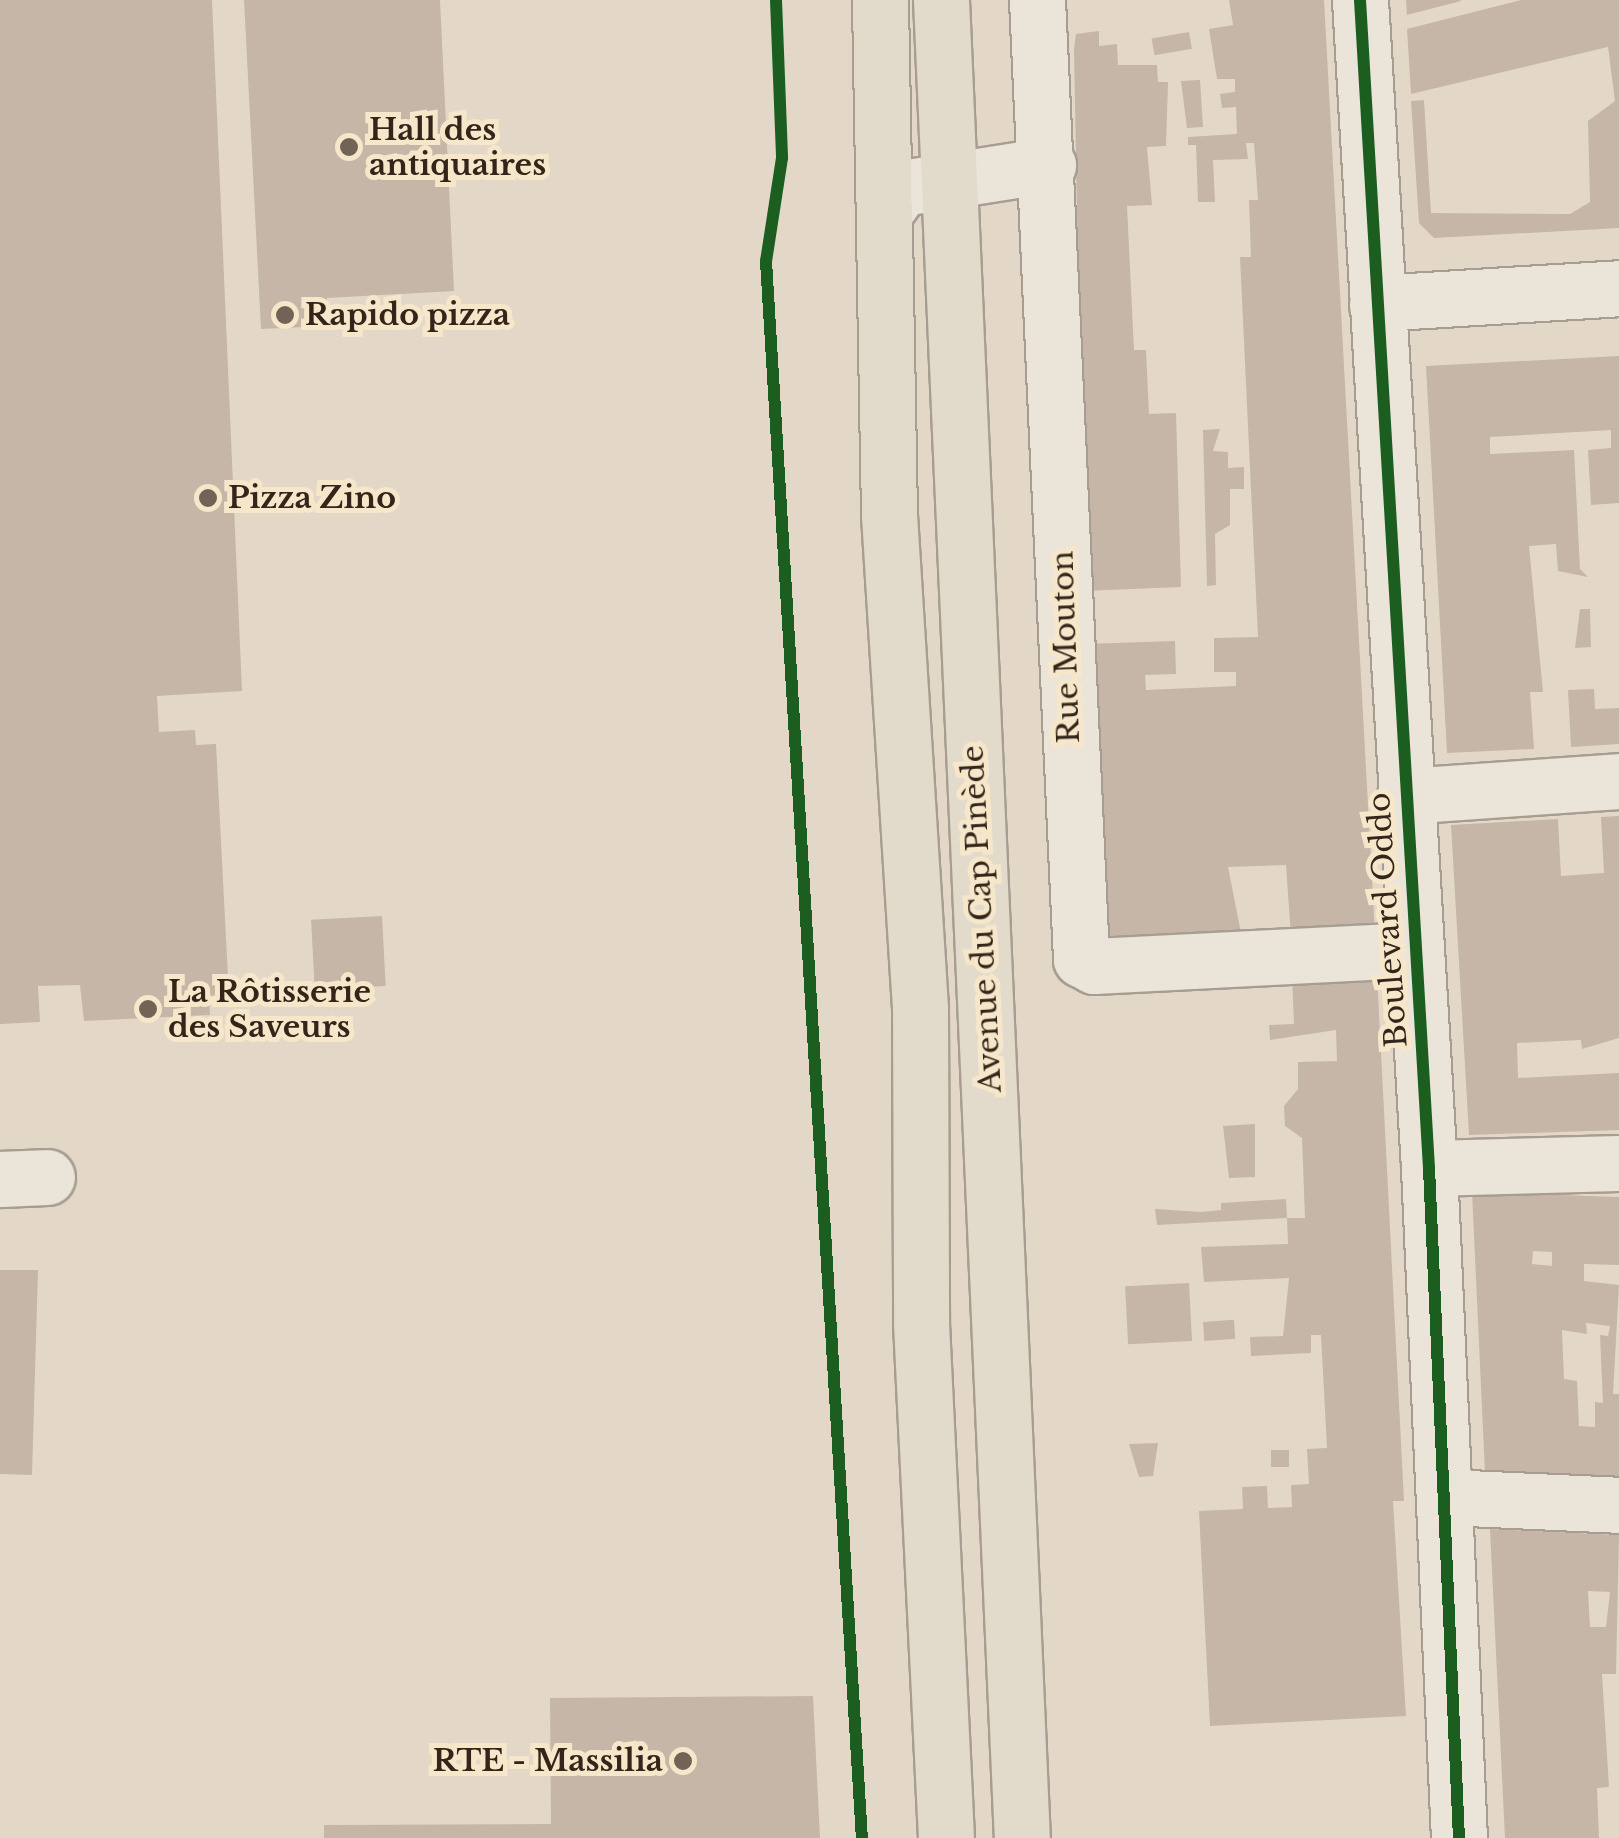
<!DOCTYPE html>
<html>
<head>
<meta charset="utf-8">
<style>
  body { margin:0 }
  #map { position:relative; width:1619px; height:1838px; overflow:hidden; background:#e3d8c7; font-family:"Libre Baskerville",serif }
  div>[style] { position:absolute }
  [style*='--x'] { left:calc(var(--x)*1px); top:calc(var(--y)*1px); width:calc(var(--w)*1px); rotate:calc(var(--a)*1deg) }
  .building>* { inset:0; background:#c6b6a8; transform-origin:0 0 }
  .roads { filter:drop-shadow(2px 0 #a79d91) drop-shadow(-2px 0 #a79d91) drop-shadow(0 2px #a79d91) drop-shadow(0 -2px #a79d91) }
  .minor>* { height:55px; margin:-27.5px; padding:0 27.5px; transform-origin:27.5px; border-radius:27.5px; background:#ebe4d9 }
  .major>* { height:55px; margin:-27.5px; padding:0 27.5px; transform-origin:27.5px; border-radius:27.5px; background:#e2daca }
  .cycleway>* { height:12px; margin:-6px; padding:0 6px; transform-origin:6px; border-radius:6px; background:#1b5e20 }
  .dots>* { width:28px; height:28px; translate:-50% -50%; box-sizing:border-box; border:5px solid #f6e7cb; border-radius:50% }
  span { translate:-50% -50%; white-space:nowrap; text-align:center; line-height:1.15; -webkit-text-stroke:10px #f6e7cb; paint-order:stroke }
  .poi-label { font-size:30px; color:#34251a; font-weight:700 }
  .left { translate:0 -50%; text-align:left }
  .right { translate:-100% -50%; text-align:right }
  .street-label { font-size:30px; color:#34251a }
</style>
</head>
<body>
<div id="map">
  <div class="building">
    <i style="clip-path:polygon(0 0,212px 0,242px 691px,157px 696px,159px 732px,195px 730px,196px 745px,216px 744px,229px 996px,209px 997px,210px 1015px,84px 1021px,80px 985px,38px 986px,40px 1022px,0 1024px)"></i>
    <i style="clip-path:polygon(244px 0,440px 0,454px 291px,327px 298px,327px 326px,261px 329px)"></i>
    <i style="clip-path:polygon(1229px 0,1324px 0,1375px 933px,1291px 936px,1286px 865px,1228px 867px,1242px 938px,1092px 938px,1085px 644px,1175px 641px,1176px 674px,1145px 675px,1146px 690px,1236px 686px,1236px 672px,1214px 672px,1214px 638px,1258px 637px,1240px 257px,1251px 257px,1249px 200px,1258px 200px,1254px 143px,1246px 143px,1248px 159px,1213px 160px,1215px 202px,1198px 202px,1196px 145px,1188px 145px,1188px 137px,1237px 134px,1236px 107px,1222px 108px,1220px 94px,1235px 92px,1235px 79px,1217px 79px,1209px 29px,1233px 25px)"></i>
    <i style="clip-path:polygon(1406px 0,1460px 0,1461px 1px,1407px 15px)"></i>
    <i style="clip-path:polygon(1521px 0,1619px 0,1619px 228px,1434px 238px,1419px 223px,1411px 101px,1424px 100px,1431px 213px,1570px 214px,1590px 202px,1588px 121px,1615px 101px,1608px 47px,1411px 94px,1407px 29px)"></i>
    <i style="clip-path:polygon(1099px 31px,1099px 46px,1117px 44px,1118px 65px,1157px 65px,1158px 82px,1168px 82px,1166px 146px,1147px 147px,1152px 205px,1127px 206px,1134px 350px,1146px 350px,1149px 414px,1176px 413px,1181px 587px,1084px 591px,1074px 50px,1076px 34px)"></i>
    <i style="left:1189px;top:32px;width:17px;height:38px;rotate:80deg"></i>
    <i style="clip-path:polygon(1200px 80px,1203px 127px,1187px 128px,1181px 81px)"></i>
    <i style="clip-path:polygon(1619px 356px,1619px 503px,1591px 505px,1588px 450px,1611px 448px,1611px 430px,1490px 437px,1490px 454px,1574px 450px,1580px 569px,1588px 577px,1558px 571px,1556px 544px,1529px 546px,1543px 692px,1530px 692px,1534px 749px,1447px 753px,1426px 366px)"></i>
    <i style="clip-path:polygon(1220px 429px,1213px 451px,1228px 452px,1228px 468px,1244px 467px,1244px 489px,1230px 489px,1230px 525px,1215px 534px,1216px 585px,1207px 586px,1203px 430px)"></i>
    <i style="clip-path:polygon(1580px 609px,1590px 609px,1591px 647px,1575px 648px)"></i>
    <i style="clip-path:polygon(1594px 689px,1595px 709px,1619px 708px,1619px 744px,1571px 747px,1568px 690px)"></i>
    <i style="clip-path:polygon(1619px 816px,1619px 1038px,1582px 1049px,1581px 1040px,1517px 1043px,1518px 1078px,1619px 1073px,1619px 1130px,1469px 1135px,1451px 825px,1558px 819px,1561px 876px,1604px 873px,1601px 817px)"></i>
    <i style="left:382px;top:916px;width:70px;height:71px;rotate:87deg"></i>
    <i style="clip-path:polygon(1377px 974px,1404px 1501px,1393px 1501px,1406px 1716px,1210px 1726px,1199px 1511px,1243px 1509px,1242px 1487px,1267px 1486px,1268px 1508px,1292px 1507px,1291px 1485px,1309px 1484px,1307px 1449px,1327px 1448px,1321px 1335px,1311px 1335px,1311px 1353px,1251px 1356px,1250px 1337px,1283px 1336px,1289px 1278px,1204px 1282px,1201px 1247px,1288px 1244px,1287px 1218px,1305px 1218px,1302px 1138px,1285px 1126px,1284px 1106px,1298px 1089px,1298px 1062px,1337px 1061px,1336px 1030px,1270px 1040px,1269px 1025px,1294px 1024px,1292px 977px)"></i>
    <i style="clip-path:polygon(1255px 1124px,1255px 1177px,1229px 1178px,1223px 1126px)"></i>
    <i style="clip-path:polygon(evenodd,1472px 1192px,1619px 1197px,1619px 1265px,1584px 1264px,1584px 1281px,1619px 1285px,1613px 1394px,1619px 1394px,1619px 1479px,1485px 1473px,1472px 1192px,1533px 1251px,1552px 1252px,1552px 1266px,1532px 1264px,1533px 1251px,1472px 1192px,1586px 1323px,1610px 1326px,1608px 1336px,1600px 1335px,1603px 1403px,1595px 1402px,1595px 1427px,1579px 1426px,1577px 1381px,1564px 1379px,1562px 1330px,1587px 1334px,1586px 1323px)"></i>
    <i style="clip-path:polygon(1286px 1199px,1287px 1218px,1157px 1225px,1155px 1209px,1202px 1212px,1221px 1210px,1221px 1203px)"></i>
    <i style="clip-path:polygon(0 1270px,38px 1270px,32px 1475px,0 1474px)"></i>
    <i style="left:1189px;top:1283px;width:58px;height:64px;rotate:87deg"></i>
    <i style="left:1203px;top:1322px;width:31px;height:19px;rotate:-4deg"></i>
    <i style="clip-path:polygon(1158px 1443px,1153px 1476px,1139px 1477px,1129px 1444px)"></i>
    <i style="left:1271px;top:1450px;width:18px;height:17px"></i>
    <i style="clip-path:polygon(evenodd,1490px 1529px,1619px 1535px,1616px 1674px,1602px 1674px,1609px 1787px,1597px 1788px,1599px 1838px,1505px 1838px,1490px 1529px,1588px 1591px,1610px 1592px,1606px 1627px,1590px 1627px,1588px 1591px)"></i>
    <i style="clip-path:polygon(813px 1696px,820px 1838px,324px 1838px,324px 1825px,551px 1824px,550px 1698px)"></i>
  </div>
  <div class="roads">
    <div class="minor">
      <i style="--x:1037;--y:0;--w:960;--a:87.37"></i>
      <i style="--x:1081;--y:959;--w:15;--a:28"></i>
      <i style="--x:1094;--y:966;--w:319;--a:-2.9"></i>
      <i style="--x:1360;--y:0;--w:1170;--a:86.62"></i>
      <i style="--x:1429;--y:1168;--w:671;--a:87.44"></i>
      <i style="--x:884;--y:213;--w:31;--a:-54"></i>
      <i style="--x:902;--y:188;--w:148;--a:-9"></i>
      <i style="--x:1377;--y:303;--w:242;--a:-3.5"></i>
      <i style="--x:1405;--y:796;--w:215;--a:-4"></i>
      <i style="--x:1429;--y:1168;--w:190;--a:-1.5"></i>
      <i style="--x:0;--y:1179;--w:47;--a:-2.4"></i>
      <i style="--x:1446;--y:1497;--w:173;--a:2.6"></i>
    </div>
    <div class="major">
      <i style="--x:880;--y:0;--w:515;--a:89"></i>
      <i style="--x:889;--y:515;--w:495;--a:86.4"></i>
      <i style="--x:920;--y:1009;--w:314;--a:89.8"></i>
      <i style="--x:921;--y:1323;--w:516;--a:87.22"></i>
      <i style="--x:941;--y:0;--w:1840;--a:87.48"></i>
    </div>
  </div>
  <div class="cycleway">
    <i style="--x:776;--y:0;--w:158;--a:87.8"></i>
    <i style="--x:782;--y:158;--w:104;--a:98.8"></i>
    <i style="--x:766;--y:261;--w:1580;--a:86.52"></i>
    <i style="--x:1360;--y:0;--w:1170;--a:86.62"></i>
    <i style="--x:1429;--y:1168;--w:671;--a:87.44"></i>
  </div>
  <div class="dots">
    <i style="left:349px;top:147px;background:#716457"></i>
    <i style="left:285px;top:315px;background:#716457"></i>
    <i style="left:208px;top:498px;background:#716457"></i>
    <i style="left:148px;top:1009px;background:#716457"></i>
    <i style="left:683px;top:1761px;background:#716457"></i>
  </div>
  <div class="poi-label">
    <span class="left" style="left:369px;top:147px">Hall des<br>antiquaires</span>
    <span class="left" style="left:305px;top:315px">Rapido pizza</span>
    <span class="left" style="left:228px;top:498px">Pizza Zino</span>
    <span class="left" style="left:168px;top:1009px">La Rôtisserie<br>des Saveurs</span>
    <span class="right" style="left:663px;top:1761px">RTE - Massilia</span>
  </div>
  <div class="street-label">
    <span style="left:1066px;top:647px;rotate:-92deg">Rue Mouton</span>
    <span style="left:982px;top:919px;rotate:-93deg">Avenue du Cap Pinède</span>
    <span style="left:1388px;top:920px;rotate:-94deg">Boulevard Oddo</span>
  </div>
</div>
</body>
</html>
